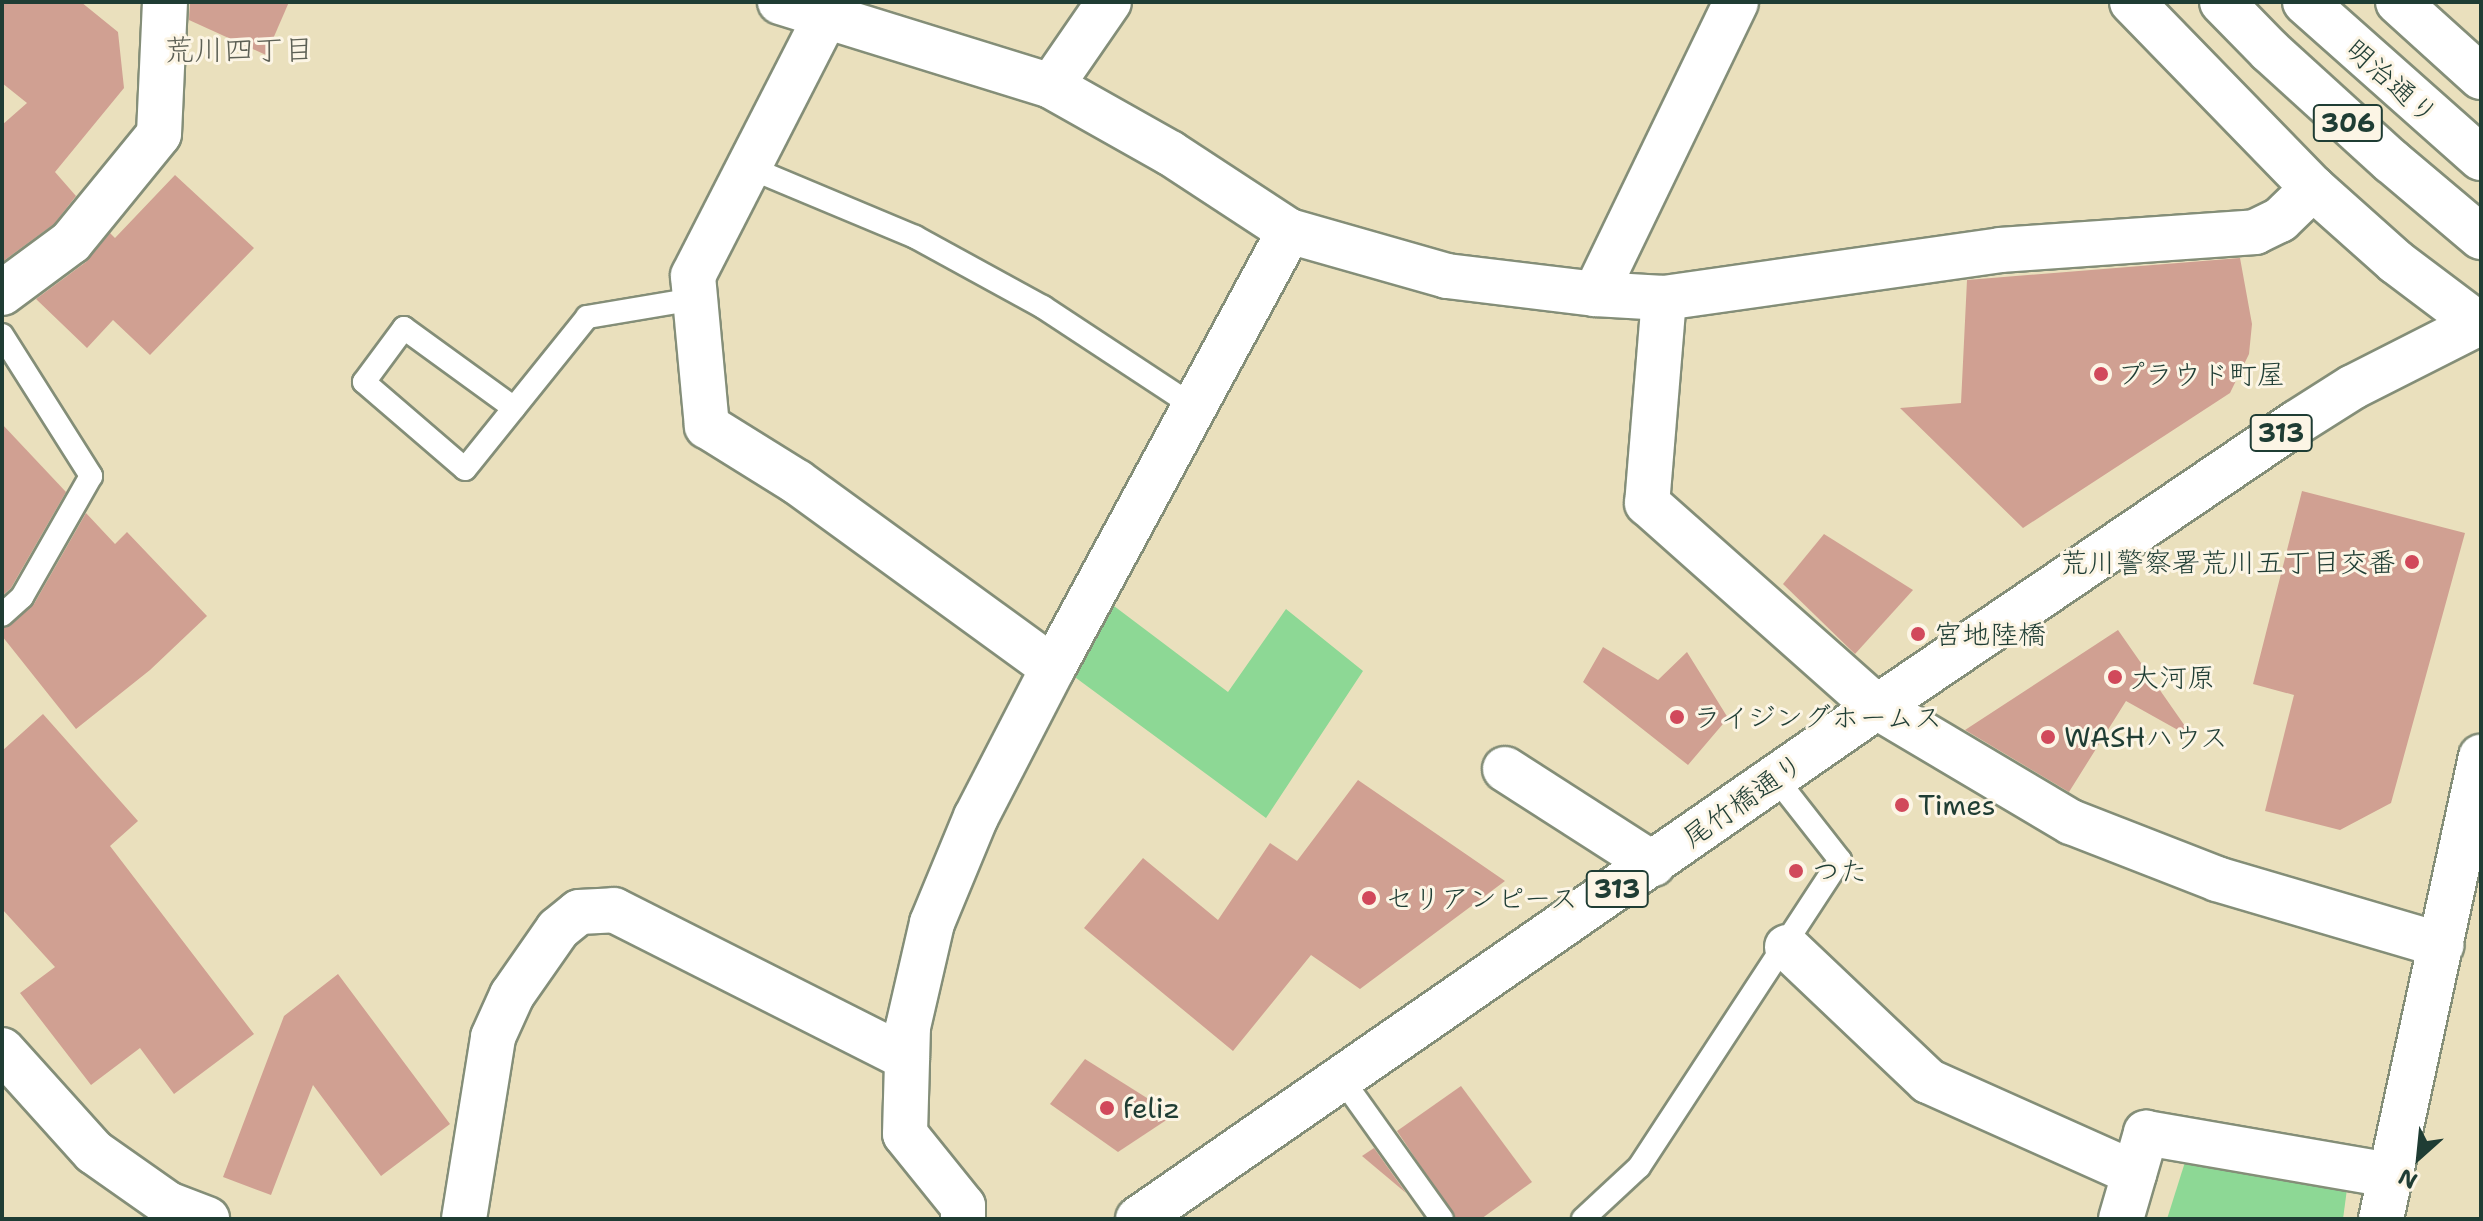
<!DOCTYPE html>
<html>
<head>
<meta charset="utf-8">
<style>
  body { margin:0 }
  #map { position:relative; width:2483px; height:1221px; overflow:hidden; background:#eae0bd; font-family:"Shantell Sans","Klee One",sans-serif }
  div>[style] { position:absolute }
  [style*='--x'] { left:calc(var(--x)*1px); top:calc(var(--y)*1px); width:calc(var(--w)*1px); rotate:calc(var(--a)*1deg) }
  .green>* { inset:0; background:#8dd895 }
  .building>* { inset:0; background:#d0a092 }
  .roads { filter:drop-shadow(2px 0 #848e78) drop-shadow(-2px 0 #848e78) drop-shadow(0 2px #848e78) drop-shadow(0 -2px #848e78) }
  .service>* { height:22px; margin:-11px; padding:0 11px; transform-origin:11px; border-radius:11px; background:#fff }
  .minor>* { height:44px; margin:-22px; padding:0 22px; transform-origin:22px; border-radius:22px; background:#fff }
  .tertiary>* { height:44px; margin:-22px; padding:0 22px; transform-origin:22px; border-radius:22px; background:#fff }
  .primary>* { height:44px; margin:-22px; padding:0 22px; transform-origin:22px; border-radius:22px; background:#fff }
  .dots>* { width:22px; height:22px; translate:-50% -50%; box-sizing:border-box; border:4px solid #fcf5e5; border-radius:50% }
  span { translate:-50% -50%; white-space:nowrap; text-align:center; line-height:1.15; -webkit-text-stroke:6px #fcf5e5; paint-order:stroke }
  .shield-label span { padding:2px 6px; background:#fcf5e5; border:2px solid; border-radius:6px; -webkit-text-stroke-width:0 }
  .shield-label { font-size:26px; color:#1f3d34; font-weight:700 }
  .street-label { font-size:28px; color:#1f3d34 }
  .poi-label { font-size:28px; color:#1f3d34 }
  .left { translate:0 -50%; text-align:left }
  .right { translate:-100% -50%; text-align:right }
  .neighbourhood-label { font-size:30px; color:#5d6055 }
  .frame { position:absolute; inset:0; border:4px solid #1f3d34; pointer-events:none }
  .north { position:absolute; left:2379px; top:1117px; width:80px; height:80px; -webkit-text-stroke:6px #fcf5e5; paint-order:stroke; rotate:207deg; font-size:22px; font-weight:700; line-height:32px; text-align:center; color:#1f3d34 }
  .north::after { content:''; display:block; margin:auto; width:28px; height:36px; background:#1f3d34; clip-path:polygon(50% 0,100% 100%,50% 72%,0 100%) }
</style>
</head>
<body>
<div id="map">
  <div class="green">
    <i style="clip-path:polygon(1114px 606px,1228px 692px,1286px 609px,1363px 671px,1266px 818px,1072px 675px)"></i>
    <i style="clip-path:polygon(2185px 1162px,2347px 1189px,2343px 1219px,2167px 1219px)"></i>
  </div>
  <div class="building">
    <i style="clip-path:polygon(2px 2px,81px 2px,118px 32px,124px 88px,55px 172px,76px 196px,54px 224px,2px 262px,2px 125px,27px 103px,2px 83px)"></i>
    <i style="clip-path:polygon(190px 2px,289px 2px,266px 55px,189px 20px)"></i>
    <i style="clip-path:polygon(175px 175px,254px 248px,150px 355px,113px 320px,87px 348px,36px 299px,86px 262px,110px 233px,115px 238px)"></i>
    <i style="clip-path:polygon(2240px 258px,2252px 324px,2249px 354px,2230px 393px,2023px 528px,1900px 408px,1961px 403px,1967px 280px)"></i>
    <i style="clip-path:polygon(2px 424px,66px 492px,11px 588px,2px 596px)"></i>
    <i style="clip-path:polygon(2302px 491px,2465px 533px,2391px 803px,2340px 830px,2265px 811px,2294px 695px,2253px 684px)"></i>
    <i style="clip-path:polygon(86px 513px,115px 544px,127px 532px,207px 616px,150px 670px,76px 729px,2px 636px,2px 629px,11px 625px,34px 604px)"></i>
    <i style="clip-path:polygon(1824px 534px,1913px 590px,1855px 654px,1783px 584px)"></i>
    <i style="clip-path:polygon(2118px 630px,2194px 739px,2126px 701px,2069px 792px,1965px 730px)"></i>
    <i style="clip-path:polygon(1603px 647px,1658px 680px,1687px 652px,1728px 718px,1688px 765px,1583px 682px)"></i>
    <i style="clip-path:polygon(43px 714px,138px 821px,110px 846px,254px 1034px,174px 1094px,140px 1048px,91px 1085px,20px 993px,55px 967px,2px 909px,2px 751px)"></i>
    <i style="clip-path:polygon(1358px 780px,1505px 881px,1360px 989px,1311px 955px,1233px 1051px,1084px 928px,1143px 858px,1218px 920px,1270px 843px,1297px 861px)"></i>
    <i style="clip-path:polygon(338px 974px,450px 1124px,381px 1176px,313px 1085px,271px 1195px,223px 1177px,284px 1016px)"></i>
    <i style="clip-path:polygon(1085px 1059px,1174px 1115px,1118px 1152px,1050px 1104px)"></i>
    <i style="clip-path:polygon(1461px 1086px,1532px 1182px,1481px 1219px,1456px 1219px,1397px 1131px)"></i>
    <i style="clip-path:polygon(1374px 1148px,1406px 1193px,1362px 1156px)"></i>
  </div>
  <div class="roads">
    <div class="service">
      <i style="--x:748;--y:167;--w:181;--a:22.7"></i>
      <i style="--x:915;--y:237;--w:146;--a:28.7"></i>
      <i style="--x:1043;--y:307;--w:180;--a:33.4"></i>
      <i style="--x:2;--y:335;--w:167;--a:57.7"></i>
      <i style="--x:91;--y:476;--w:139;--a:119.7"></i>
      <i style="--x:22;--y:597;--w:27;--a:138"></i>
      <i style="--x:514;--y:408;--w:136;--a:-144"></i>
      <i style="--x:404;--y:328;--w:67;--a:126.5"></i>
      <i style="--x:364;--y:382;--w:133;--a:40.7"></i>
      <i style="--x:465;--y:469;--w:195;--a:-51.2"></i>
      <i style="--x:587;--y:317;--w:109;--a:-9.5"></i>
      <i style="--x:1342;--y:1079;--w:172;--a:54.5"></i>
      <i style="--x:1583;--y:1219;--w:76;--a:-42.9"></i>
      <i style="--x:1639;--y:1167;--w:367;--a:-56.8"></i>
      <i style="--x:1840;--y:860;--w:105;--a:-128.1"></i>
    </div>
    <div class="minor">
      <i style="--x:780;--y:2;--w:284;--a:17.2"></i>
      <i style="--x:1051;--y:86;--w:137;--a:29.4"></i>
      <i style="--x:1170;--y:153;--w:142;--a:33.2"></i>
      <i style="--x:1289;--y:231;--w:164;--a:15.9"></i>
      <i style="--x:1447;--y:276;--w:149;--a:6.9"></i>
      <i style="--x:1595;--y:294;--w:69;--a:3.3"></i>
      <i style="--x:1664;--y:298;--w:339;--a:-8.1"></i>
      <i style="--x:2000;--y:250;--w:256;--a:-4"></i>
      <i style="--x:2255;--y:232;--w:28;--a:-26"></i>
      <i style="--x:2280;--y:220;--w:46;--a:-44.1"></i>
      <i style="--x:826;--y:16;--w:292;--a:117.1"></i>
      <i style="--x:693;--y:276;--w:151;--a:84.7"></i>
      <i style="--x:707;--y:426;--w:106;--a:31.9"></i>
      <i style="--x:797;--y:482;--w:316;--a:36"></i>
      <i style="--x:1051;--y:86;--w:102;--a:-55.4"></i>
      <i style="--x:2;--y:293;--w:86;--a:-36.5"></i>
      <i style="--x:71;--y:242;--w:139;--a:-50.8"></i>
      <i style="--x:159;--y:134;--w:132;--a:-87.4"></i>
      <i style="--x:1595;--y:294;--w:324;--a:-64.2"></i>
      <i style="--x:1664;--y:298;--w:206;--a:94.7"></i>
      <i style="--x:1647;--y:503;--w:307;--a:41.6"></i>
      <i style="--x:1877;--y:707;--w:226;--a:30.7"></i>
      <i style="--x:2071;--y:822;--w:157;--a:21.3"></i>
      <i style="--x:2217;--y:879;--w:234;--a:16.4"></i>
      <i style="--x:1505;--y:769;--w:176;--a:32.7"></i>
      <i style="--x:1787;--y:947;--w:195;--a:43.5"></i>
      <i style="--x:1928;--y:1081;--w:226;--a:24.1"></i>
      <i style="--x:464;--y:1219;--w:184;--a:-80.9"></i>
      <i style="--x:493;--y:1037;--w:46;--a:-65.7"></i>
      <i style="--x:512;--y:995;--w:80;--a:-55.1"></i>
      <i style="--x:558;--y:929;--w:27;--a:-39"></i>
      <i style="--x:579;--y:912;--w:35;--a:-3"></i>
      <i style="--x:614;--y:910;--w:328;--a:26.8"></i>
      <i style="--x:963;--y:1219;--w:13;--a:-90"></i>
      <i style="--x:963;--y:1206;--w:92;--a:-128.9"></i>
      <i style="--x:905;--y:1134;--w:107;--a:-88.4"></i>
      <i style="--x:908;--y:1027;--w:107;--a:-77"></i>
      <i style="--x:932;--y:923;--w:115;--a:-67.5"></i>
      <i style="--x:976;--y:817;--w:168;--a:-62.7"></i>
      <i style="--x:1053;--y:668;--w:497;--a:-61.6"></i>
      <i style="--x:2121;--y:1219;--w:90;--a:-73.8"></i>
      <i style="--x:2146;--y:1133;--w:247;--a:9.8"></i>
      <i style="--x:2381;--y:1219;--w:473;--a:-77.8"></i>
    </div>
    <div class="tertiary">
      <i style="--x:2;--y:1050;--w:137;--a:48"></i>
      <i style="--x:94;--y:1152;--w:90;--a:35.1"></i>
      <i style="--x:168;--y:1204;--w:42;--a:21"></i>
    </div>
    <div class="primary">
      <i style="--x:2132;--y:2;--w:260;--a:45.8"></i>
      <i style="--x:2313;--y:188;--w:111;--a:41.7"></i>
      <i style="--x:2396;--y:262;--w:106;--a:37"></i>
      <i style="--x:2222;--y:2;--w:69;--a:45.6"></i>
      <i style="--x:2270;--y:51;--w:164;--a:42.3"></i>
      <i style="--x:2391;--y:161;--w:118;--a:40.2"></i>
      <i style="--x:2305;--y:2;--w:235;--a:41.6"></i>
      <i style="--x:2398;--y:2;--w:112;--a:42.1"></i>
      <i style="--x:1138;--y:1219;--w:899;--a:-34.72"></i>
      <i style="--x:1877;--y:707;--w:506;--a:-34.13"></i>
      <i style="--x:2296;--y:423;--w:67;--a:-32.3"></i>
      <i style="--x:2353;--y:387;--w:144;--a:-26.9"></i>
    </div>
  </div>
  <div class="dots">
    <i style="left:2101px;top:374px;background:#d1495b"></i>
    <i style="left:2412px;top:562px;background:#d1495b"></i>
    <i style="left:1918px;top:634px;background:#d1495b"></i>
    <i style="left:2115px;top:677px;background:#d1495b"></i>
    <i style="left:1677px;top:717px;background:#d1495b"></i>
    <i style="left:2048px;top:737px;background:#d1495b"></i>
    <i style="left:1902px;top:805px;background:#d1495b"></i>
    <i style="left:1796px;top:871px;background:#d1495b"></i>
    <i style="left:1369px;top:898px;background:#d1495b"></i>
    <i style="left:1107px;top:1108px;background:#d1495b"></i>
  </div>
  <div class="shield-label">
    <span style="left:2348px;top:123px">306</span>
    <span style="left:2281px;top:433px">313</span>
    <span style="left:1617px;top:889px">313</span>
  </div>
  <div class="street-label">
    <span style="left:2392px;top:81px;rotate:42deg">明治通り</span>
    <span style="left:1743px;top:800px;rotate:-35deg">尾竹橋通り</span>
  </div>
  <div class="poi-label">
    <span class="left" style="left:2117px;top:374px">プラウド町屋</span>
    <span class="right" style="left:2396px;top:562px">荒川警察署荒川五丁目交番</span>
    <span class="left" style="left:1934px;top:634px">宮地陸橋</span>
    <span class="left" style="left:2131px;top:677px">大河原</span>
    <span class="left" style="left:1693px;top:717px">ライジングホームス</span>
    <span class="left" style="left:2064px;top:737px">WASHハウス</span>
    <span class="left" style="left:1918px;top:805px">Times</span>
    <span class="left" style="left:1812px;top:871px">つた</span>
    <span class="left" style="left:1385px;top:898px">セリアンピース</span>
    <span class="left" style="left:1123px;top:1108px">feliz</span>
  </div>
  <div class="neighbourhood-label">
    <span style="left:239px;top:50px">荒川四丁目</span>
  </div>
  <div class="frame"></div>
  <div class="north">N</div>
</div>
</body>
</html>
